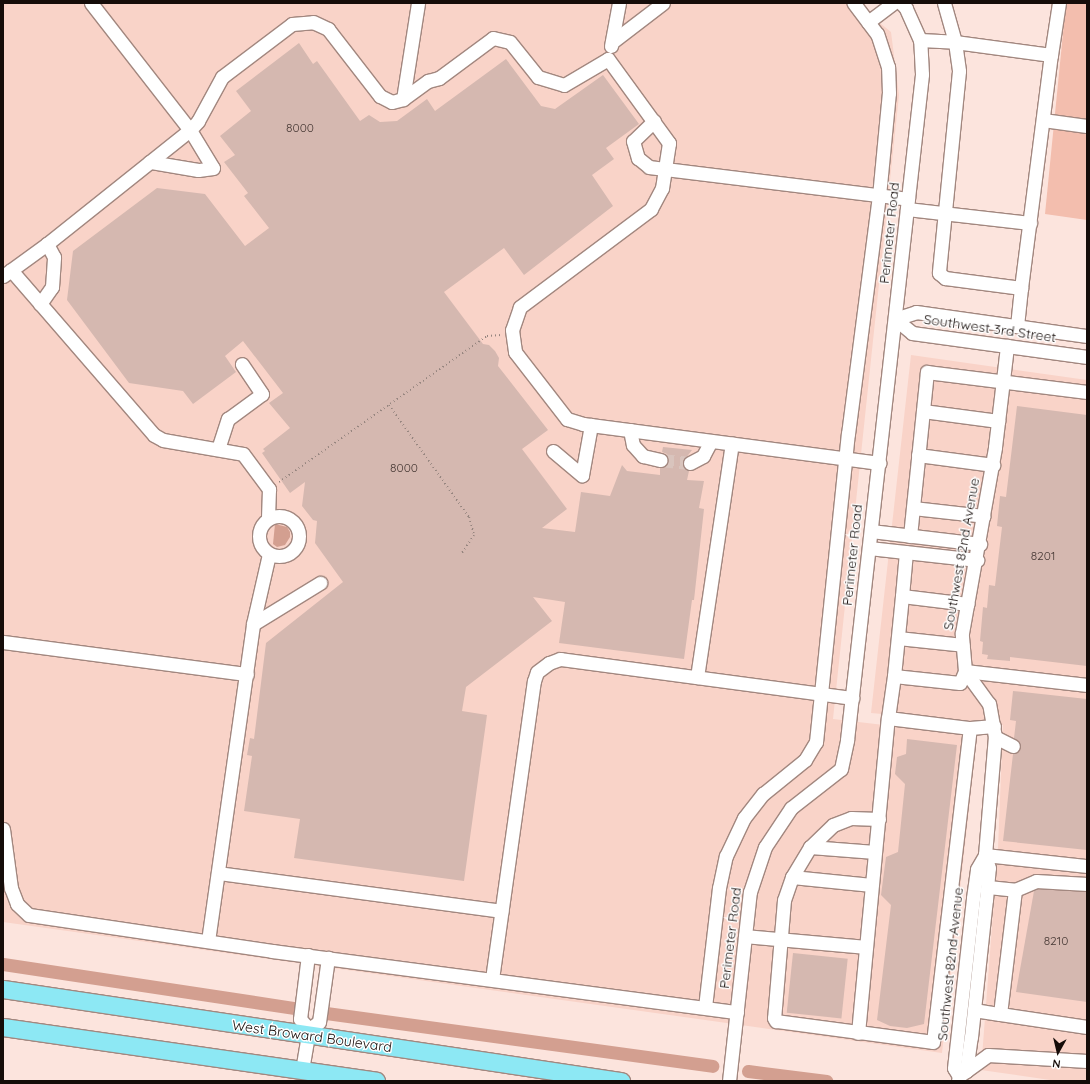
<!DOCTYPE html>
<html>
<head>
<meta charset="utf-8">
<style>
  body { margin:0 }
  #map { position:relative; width:1090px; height:1084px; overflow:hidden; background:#fce4dd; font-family:Quicksand,sans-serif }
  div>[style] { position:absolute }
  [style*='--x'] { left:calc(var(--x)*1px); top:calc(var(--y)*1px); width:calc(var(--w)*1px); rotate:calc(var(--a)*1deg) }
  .built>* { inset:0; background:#f9d3c8 }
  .green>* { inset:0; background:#f3beae }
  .water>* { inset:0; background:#d39f90 }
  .canal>* { height:13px; margin:-6.5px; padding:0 6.5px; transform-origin:6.5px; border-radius:6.5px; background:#d39f90 }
  .building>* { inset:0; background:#d5b8b0; transform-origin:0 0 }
  .minor-tunnel>* { height:13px; margin-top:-6.5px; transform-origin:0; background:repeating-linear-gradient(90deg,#d9c4bd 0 13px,transparent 0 19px) }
  .path>* { height:2px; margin-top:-1px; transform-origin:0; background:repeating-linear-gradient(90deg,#96857f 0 1px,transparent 0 4px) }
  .roads { filter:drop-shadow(1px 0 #a2877f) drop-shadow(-1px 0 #a2877f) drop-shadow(0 1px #a2877f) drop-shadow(0 -1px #a2877f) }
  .minor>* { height:13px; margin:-6.5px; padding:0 6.5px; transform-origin:6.5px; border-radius:6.5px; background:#fff }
  .minor>.ring { margin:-6.5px; padding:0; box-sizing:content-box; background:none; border:13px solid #fff; border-radius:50% }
  .major>* { height:17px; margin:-8.5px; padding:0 8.5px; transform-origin:8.5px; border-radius:8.5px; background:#8de8f4 }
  span { translate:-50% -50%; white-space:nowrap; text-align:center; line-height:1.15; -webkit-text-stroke:3px #fff; paint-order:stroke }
  .number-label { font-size:12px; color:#453733 }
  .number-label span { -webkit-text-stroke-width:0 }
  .street-label { font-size:14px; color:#150c09 }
  .frame { position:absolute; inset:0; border:4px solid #150c09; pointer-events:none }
  .north { position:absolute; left:1038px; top:1032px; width:40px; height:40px; -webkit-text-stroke:3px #fff; paint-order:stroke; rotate:188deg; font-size:11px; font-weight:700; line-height:16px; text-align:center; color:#150c09 }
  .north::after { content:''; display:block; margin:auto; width:14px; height:18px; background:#150c09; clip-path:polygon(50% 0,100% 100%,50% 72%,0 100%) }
</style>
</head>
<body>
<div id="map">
  <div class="built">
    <i style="clip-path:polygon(3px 3px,855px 3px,891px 32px,899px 95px,833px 719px,977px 736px,942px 1053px,3px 922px)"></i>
    <i style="clip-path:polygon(911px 355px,1087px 380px,1087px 1081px,1057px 1081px,981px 1070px,998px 848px,1003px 725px,871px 713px)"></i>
  </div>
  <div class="green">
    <i style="clip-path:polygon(1066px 3px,1087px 3px,1087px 220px,1045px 214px)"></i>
  </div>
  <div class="water">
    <i style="clip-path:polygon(275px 524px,287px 527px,290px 532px,290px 537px,285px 545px,277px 547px,273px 544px)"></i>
  </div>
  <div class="canal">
    <i style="--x:3;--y:964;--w:295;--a:8.6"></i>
    <i style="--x:326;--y:1013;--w:390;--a:7.8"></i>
    <i style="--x:748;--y:1071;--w:79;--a:7.3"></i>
  </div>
  <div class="building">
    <i style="clip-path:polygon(299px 43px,313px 64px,317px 61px,360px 121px,369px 115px,380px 122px,397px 121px,427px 99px,435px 111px,506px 59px,541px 106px,555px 109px,603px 75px,639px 124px,606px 148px,614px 159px,592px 175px,613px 206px,524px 275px,504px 248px,444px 292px,483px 344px,489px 345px,495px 351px,499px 358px,498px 366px,548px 430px,522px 449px,567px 509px,542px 528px,575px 532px,581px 492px,610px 496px,622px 465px,627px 471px,660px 475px,660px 468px,667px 466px,669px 461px,667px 454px,662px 452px,663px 447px,692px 450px,682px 463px,689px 471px,687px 480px,704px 481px,699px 508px,704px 509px,694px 600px,692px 600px,684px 659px,559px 643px,565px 602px,533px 597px,552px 621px,466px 687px,462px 711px,487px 715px,464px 881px,294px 858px,300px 819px,244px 811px,252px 756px,247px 755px,250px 738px,254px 739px,266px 643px,343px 582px,315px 543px,317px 521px,313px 520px,302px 506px,305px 482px,290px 493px,262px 453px,265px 451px,263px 449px,290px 428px,269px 403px,283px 393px,243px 341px,225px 356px,236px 372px,193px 404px,183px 391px,129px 383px,67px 300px,73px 251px,157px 188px,205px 194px,245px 246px,269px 228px,244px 196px,248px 193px,224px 162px,235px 155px,220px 136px,251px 111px,236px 91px)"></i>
    <i style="clip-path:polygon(1017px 406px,1087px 415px,1087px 666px,1010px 657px,1010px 661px,987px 659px,988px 655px,982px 654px,983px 642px,980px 641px,983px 607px,987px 608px,989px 585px,995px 586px,1002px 527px,997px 526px,1000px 496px,1006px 497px)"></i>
    <i style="clip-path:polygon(1013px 691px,1087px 699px,1087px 850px,1003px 841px,1013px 754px,1018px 752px,1021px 746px,1014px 738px,1016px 721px,1010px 720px)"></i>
    <i style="clip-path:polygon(907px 739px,957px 745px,924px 1024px,907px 1028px,890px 1026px,877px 1020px,891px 905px,881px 895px,886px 857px,898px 852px,905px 784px,895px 774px,897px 757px,906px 754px)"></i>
    <i style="clip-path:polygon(1037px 889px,1087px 892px,1087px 1002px,1016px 992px,1034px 891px)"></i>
    <i style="left:793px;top:953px;width:55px;height:60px;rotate:6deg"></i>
  </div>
  <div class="minor-tunnel">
    <i style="--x:661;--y:460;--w:29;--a:6"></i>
  </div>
  <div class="path">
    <i style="--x:389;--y:405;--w:138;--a:54.5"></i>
    <i style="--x:469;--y:517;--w:19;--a:74"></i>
    <i style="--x:474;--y:535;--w:23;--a:124"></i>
    <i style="--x:279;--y:482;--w:254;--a:-35.1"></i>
    <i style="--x:487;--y:336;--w:14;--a:-4"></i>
  </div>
  <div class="roads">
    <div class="minor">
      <i style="--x:91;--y:3;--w:161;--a:52.1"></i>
      <i style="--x:190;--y:130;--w:44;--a:58.8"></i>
      <i style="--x:213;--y:168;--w:15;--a:172"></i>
      <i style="--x:198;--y:170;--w:49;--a:-170.5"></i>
      <i style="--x:944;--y:3;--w:41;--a:74.2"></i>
      <i style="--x:955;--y:42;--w:29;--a:82"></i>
      <i style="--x:959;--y:71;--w:203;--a:95.7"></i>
      <i style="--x:939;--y:273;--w:8;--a:40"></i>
      <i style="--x:945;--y:278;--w:77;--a:7.5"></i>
      <i style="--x:1021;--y:288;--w:235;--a:-82.7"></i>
      <i style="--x:868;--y:22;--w:31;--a:-37"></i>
      <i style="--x:920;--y:40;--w:35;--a:3"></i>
      <i style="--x:955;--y:42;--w:97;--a:7.7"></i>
      <i style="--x:1051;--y:55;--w:53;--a:-81.3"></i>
      <i style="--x:612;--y:42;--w:64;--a:-37.4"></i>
      <i style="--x:611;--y:46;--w:44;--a:-79.5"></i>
      <i style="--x:403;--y:99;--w:97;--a:-81.1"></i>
      <i style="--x:1043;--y:120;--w:44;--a:7.8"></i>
      <i style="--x:654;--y:121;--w:29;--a:136"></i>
      <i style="--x:633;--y:141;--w:18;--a:74"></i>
      <i style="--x:638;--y:158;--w:14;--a:39"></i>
      <i style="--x:649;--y:167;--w:261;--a:7"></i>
      <i style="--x:907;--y:209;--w:124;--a:6.5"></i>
      <i style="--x:11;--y:270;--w:218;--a:49.1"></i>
      <i style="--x:154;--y:435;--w:10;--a:29"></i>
      <i style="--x:163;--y:440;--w:81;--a:9.9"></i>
      <i style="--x:243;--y:454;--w:44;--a:53.4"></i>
      <i style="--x:269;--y:489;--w:30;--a:92"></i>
      <i style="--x:3;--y:276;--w:54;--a:-36"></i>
      <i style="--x:47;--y:244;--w:183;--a:-38.6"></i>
      <i style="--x:190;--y:130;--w:12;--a:-48"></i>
      <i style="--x:198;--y:121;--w:50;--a:-61.4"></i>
      <i style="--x:222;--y:77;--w:88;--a:-37.1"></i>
      <i style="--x:292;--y:24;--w:21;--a:-5"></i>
      <i style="--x:313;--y:22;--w:17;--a:25"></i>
      <i style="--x:328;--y:29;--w:85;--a:52.2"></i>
      <i style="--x:380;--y:96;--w:13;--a:27"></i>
      <i style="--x:392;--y:102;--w:11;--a:-15"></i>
      <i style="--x:403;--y:99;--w:31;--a:-36"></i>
      <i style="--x:428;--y:81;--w:11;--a:-15"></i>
      <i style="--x:439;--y:78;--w:67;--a:-36.5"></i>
      <i style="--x:493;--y:38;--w:17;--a:13"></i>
      <i style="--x:510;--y:42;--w:45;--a:51.3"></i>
      <i style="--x:538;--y:77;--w:27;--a:17"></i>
      <i style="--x:564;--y:85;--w:51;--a:-30.6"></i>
      <i style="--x:608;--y:59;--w:104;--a:54"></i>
      <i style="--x:669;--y:143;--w:46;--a:98.8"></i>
      <i style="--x:662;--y:188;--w:24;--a:118"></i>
      <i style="--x:651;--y:209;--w:164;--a:143.2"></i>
      <i style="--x:520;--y:307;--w:24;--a:109"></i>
      <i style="--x:512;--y:330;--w:22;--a:82"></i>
      <i style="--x:515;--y:352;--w:85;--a:52.2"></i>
      <i style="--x:567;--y:419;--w:17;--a:17"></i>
      <i style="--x:583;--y:424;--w:299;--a:7.5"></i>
      <i style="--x:40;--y:304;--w:21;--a:-55"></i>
      <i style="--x:52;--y:287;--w:30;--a:-86"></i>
      <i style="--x:54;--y:257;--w:15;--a:-118"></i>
      <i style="--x:895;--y:319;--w:22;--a:39"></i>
      <i style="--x:912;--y:333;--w:177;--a:7.8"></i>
      <i style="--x:895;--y:319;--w:22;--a:-18"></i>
      <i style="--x:916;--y:312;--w:173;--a:8"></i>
      <i style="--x:1017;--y:326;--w:38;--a:-84"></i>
      <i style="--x:923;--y:411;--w:76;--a:7.6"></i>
      <i style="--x:630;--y:430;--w:15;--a:79"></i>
      <i style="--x:633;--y:445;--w:15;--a:48"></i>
      <i style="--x:643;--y:456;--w:18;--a:13"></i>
      <i style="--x:218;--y:449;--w:32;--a:-72"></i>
      <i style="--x:228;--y:419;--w:42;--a:-36.3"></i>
      <i style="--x:262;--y:394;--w:36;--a:-124"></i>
      <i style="--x:553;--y:451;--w:38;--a:40"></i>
      <i style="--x:582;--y:475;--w:51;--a:-79.8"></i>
      <i style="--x:918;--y:455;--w:76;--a:7.6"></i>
      <i style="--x:690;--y:463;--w:15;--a:-28"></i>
      <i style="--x:703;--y:456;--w:17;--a:-62"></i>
      <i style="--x:913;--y:508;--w:71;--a:6.4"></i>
      <i class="ring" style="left:259px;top:516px;width:27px;height:27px"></i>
      <i style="--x:871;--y:531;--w:110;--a:6.8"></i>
      <i style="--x:910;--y:536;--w:165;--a:-84.1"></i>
      <i style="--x:927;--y:372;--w:161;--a:7.1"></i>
      <i style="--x:869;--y:548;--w:109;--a:6.3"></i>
      <i style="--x:902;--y:596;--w:44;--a:-84.8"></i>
      <i style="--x:253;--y:624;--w:79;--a:-31.5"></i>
      <i style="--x:898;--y:638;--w:65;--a:6.1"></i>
      <i style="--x:3;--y:642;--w:246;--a:7.5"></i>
      <i style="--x:894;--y:676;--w:80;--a:-84.3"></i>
      <i style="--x:902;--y:596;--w:66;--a:6.9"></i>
      <i style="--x:697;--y:677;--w:236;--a:-81.5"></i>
      <i style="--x:888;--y:718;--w:42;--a:-81.9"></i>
      <i style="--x:894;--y:676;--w:66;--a:6.1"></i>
      <i style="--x:960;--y:683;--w:13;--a:-67"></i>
      <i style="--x:965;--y:671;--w:123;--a:6.5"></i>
      <i style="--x:995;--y:737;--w:20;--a:27"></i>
      <i style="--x:879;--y:819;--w:28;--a:-178"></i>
      <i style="--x:851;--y:818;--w:19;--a:159"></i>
      <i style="--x:833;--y:825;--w:32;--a:136"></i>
      <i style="--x:810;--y:847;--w:35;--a:121"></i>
      <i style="--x:792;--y:877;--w:24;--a:109"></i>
      <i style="--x:784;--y:900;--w:118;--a:94.8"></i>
      <i style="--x:774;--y:1018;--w:4;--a:56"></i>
      <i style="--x:776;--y:1021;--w:158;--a:7.6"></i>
      <i style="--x:933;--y:1042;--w:316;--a:-83.3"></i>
      <i style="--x:970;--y:728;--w:24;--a:-5"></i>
      <i style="--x:3;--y:829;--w:60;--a:82.3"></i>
      <i style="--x:11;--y:888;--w:17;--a:69"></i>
      <i style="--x:17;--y:904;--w:16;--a:43"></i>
      <i style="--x:29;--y:915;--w:246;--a:8.4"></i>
      <i style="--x:272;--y:951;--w:469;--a:7.5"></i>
      <i style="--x:810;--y:847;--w:65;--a:4.4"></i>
      <i style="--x:985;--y:855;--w:103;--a:6.2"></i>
      <i style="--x:218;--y:873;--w:286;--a:7.6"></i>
      <i style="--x:792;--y:877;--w:80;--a:5.7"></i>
      <i style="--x:988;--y:887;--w:27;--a:6"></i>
      <i style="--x:1015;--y:890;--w:23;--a:-23"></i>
      <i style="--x:1036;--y:881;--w:51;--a:3.4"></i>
      <i style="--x:1015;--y:890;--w:125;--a:96.9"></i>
      <i style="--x:1000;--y:1014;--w:88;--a:8.5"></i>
      <i style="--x:745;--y:936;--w:121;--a:5.2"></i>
      <i style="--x:208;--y:941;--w:320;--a:-81.9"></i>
      <i style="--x:253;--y:624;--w:72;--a:-77.1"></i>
      <i style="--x:308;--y:955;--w:64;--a:97.1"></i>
      <i style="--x:300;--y:1019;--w:13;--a:48"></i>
      <i style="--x:492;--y:979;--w:301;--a:-82"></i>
      <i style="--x:534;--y:681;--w:9;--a:-72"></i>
      <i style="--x:537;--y:672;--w:15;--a:-37"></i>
      <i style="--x:549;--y:663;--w:12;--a:-20"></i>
      <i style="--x:560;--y:659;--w:295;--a:7.6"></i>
      <i style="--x:705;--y:1007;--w:120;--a:-83.3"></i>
      <i style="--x:719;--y:888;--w:33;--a:-78"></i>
      <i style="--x:726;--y:856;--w:42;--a:-64.7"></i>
      <i style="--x:744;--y:818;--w:31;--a:-52"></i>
      <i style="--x:763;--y:794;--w:54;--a:-39"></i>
      <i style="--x:805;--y:760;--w:21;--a:-59"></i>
      <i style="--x:816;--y:742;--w:310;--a:-84.1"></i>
      <i style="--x:848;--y:434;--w:240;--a:-82.6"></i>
      <i style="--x:879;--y:196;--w:103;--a:-84.5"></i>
      <i style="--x:889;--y:93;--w:26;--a:-92"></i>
      <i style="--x:888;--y:67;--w:35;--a:-108"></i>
      <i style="--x:877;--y:34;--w:39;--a:-127"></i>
      <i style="--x:974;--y:1010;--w:26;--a:9"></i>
      <i style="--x:858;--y:1033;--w:316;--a:-84.6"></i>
      <i style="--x:888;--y:718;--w:83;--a:7"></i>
      <i style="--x:302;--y:1070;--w:42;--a:-80.3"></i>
      <i style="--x:309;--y:1029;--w:12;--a:-35"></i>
      <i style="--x:319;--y:1022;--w:65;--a:-82"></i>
      <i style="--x:966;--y:1071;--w:27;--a:-36"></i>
      <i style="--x:988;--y:1055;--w:99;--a:3.5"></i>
      <i style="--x:959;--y:1076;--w:9;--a:-122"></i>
      <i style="--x:954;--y:1068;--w:171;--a:-83.6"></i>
      <i style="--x:973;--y:898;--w:29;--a:-82"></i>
      <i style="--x:977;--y:869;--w:16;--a:-60"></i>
      <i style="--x:729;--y:1081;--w:190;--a:-83.7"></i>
      <i style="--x:750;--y:892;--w:47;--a:-71.6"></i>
      <i style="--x:765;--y:847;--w:47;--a:-56.3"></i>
      <i style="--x:791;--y:808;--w:63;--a:-38"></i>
      <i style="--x:841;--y:769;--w:30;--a:-78"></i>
      <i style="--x:847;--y:740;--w:670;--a:-83.57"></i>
      <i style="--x:922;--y:74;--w:34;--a:-93"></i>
      <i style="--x:920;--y:40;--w:35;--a:-114"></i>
      <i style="--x:906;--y:8;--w:7;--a:-135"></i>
      <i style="--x:958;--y:1081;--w:5;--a:-79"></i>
      <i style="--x:959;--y:1076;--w:9;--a:-36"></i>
      <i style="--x:966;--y:1071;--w:34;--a:-82"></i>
      <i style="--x:971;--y:1037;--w:138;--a:-83.8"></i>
      <i style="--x:986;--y:900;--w:32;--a:-85"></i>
      <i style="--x:989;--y:868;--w:14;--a:-107"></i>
      <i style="--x:985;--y:855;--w:118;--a:-85.2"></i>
      <i style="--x:995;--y:737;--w:34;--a:-100"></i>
      <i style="--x:989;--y:704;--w:41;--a:-126"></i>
      <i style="--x:965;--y:671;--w:38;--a:-95"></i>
      <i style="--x:962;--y:633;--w:189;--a:-79.9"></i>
      <i style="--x:995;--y:447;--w:102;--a:-83.2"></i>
    </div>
    <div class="major">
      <i style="--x:3;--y:989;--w:625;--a:8.47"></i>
      <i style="--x:3;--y:1027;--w:377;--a:8.2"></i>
    </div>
  </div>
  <div class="number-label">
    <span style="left:300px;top:128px">8000</span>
    <span style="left:404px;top:468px">8000</span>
    <span style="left:1043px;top:556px">8201</span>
    <span style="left:1056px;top:941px">8210</span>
  </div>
  <div class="street-label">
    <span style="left:889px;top:233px;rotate:-84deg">Perimeter Road</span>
    <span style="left:990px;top:328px;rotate:8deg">Southwest 3rd Street</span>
    <span style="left:961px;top:554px;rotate:-80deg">Southwest 82nd Avenue</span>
    <span style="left:852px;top:555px;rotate:-84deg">Perimeter Road</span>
    <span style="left:730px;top:938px;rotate:-83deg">Perimeter Road</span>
    <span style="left:950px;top:964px;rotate:-84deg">Southwest 82nd Avenue</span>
    <span style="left:312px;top:1036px;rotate:8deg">West Broward Boulevard</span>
  </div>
  <div class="frame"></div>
  <div class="north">N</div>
</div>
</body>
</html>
